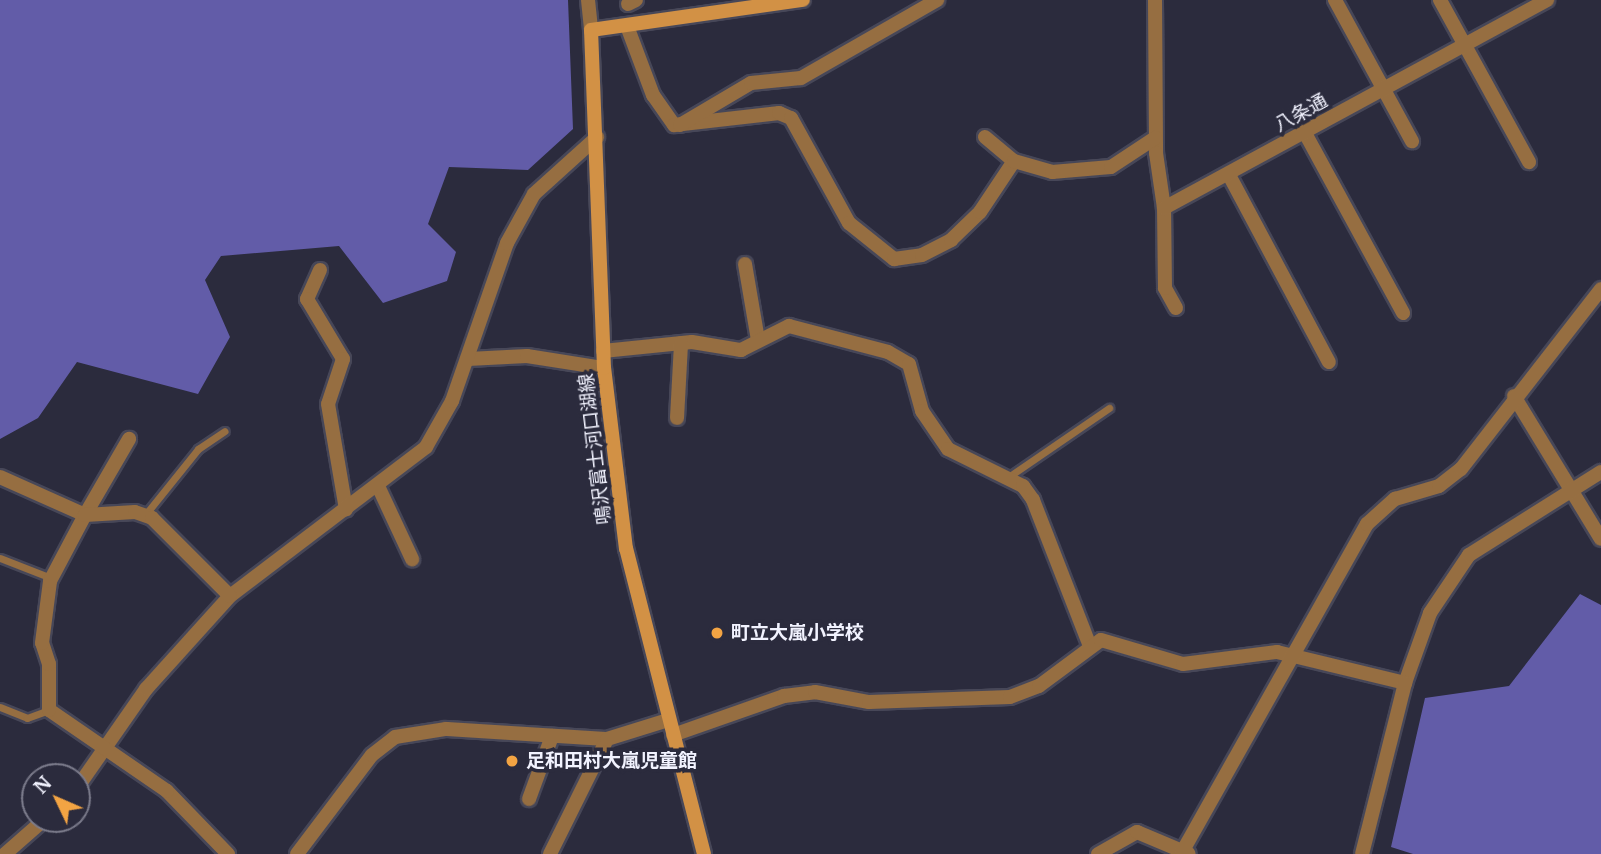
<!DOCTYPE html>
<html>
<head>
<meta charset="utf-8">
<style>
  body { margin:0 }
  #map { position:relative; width:1601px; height:854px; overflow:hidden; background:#2b2b3d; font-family:Merriweather,"Noto Sans JP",serif }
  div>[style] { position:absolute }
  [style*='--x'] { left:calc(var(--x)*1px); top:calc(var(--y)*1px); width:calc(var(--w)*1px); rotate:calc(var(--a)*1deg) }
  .forest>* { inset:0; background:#625ca8 }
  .roads { filter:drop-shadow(2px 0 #474758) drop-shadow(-2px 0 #474758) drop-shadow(0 2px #474758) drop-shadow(0 -2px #474758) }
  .service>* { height:7px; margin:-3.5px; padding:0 3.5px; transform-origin:3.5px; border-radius:3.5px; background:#966e41 }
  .minor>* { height:14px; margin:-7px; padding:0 7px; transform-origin:7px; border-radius:7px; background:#966e41 }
  .tertiary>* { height:14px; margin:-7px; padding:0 7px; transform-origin:7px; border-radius:7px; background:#966e41 }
  .secondary>* { height:14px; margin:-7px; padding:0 7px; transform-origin:7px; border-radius:7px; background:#d29145 }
  .dots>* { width:19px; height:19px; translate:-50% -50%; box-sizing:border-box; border:4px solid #2b2b3d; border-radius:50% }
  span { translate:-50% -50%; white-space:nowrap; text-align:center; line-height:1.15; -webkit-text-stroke:7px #2b2b3d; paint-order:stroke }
  .street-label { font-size:19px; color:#f2f3ff }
  .poi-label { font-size:19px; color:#f2f3ff; font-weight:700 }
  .left { translate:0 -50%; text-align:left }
  .north { position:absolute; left:21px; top:763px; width:70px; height:70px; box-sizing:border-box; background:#2b2b3d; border:2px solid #7b7b8b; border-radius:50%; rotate:314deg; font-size:19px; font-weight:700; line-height:28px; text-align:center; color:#f2f3ff }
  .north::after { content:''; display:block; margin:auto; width:24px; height:32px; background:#f3a443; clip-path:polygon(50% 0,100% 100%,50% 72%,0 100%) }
</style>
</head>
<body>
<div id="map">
  <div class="forest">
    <i style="clip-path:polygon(0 0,568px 0,573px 129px,528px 170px,449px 167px,428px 224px,456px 252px,447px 281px,383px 303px,339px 246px,221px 256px,205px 280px,230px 337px,198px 394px,77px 362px,38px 418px,0 439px)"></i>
    <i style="clip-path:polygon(1580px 594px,1601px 605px,1601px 854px,1413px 854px,1391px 847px,1425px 698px,1509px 686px)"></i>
  </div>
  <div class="roads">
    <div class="service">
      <i style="--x:1007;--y:478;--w:124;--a:-34.5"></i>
      <i style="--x:145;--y:515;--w:85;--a:-51.2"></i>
      <i style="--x:198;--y:449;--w:32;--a:-34"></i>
      <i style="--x:0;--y:558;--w:55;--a:21.4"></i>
      <i style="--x:0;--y:707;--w:29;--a:22"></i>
      <i style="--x:27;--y:718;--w:23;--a:-20"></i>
    </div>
    <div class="minor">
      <i style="--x:1155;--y:0;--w:153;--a:89.6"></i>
      <i style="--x:1156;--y:153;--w:56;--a:81.7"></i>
      <i style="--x:1335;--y:0;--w:161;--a:61.4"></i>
      <i style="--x:1440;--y:0;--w:185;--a:61.2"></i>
      <i style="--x:628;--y:4;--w:9;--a:-27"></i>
      <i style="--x:627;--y:26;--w:74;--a:69.4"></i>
      <i style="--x:653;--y:95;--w:37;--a:55"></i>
      <i style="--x:674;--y:125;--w:106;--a:-6.5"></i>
      <i style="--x:779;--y:113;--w:13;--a:23"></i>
      <i style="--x:791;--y:118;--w:120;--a:61.1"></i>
      <i style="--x:849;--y:223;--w:58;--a:38.7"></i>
      <i style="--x:894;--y:259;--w:28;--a:-8"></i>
      <i style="--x:922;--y:255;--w:33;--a:-27"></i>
      <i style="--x:951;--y:240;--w:40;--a:-44"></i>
      <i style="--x:980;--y:212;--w:61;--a:-56.3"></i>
      <i style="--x:680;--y:125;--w:82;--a:-30.6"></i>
      <i style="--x:751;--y:83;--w:50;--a:-5.7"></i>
      <i style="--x:801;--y:78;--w:157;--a:-29.8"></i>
      <i style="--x:1305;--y:133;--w:205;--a:61.4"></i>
      <i style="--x:985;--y:137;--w:38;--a:40"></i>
      <i style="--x:1014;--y:161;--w:40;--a:16"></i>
      <i style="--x:1052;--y:172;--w:59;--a:-4.8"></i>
      <i style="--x:1111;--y:167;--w:53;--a:-33.4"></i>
      <i style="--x:1229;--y:175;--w:212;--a:61.9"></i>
      <i style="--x:745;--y:264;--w:77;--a:80.3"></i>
      <i style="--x:320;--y:270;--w:32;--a:114"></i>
      <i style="--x:307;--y:299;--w:70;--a:59"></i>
      <i style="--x:343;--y:359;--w:47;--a:108.4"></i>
      <i style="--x:328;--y:404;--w:107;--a:80.3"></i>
      <i style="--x:1176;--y:308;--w:23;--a:-119"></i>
      <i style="--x:1165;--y:288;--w:80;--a:-90.7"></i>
      <i style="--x:1164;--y:208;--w:436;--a:-28.5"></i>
      <i style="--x:603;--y:351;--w:89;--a:-5.8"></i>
      <i style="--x:692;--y:342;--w:50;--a:9.3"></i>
      <i style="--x:741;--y:350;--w:54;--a:-26.6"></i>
      <i style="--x:789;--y:326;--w:102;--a:14.7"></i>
      <i style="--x:888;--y:352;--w:24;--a:30"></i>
      <i style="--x:909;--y:364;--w:49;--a:74.5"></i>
      <i style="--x:922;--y:411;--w:46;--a:55.6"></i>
      <i style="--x:948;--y:449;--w:84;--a:26.3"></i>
      <i style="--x:1023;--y:486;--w:17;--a:54"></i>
      <i style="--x:1033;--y:500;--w:155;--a:68.7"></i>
      <i style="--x:468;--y:359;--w:59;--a:-2.9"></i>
      <i style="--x:527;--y:356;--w:78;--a:8.9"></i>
      <i style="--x:1514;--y:396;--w:167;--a:58.7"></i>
      <i style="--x:677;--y:418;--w:75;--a:-86.9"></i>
      <i style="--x:0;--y:477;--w:93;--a:24.1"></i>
      <i style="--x:85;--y:515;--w:88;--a:-59.9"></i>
      <i style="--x:378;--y:486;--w:81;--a:65"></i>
      <i style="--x:1405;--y:683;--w:74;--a:-70.3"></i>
      <i style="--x:1430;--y:613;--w:70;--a:-56.1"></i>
      <i style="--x:1469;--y:555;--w:156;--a:-32.2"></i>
      <i style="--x:673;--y:735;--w:118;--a:-19.4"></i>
      <i style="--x:784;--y:696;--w:31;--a:-7"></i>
      <i style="--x:815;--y:692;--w:55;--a:10.5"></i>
      <i style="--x:869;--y:702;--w:141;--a:-2"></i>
      <i style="--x:1010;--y:697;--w:31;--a:-21"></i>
      <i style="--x:1039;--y:686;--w:77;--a:-36.6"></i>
      <i style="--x:1101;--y:640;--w:85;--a:16.3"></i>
      <i style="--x:1183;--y:664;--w:95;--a:-7.3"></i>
      <i style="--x:1277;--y:652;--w:132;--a:13.6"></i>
      <i style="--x:1405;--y:683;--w:176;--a:104.1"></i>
      <i style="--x:77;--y:788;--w:121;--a:-55.1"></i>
      <i style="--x:146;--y:689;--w:125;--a:-47.9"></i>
      <i style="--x:230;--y:596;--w:246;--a:-37.2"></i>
      <i style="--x:426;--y:447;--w:53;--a:-60.5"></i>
      <i style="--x:452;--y:401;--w:167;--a:-70.8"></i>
      <i style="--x:507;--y:243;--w:56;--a:-61.1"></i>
      <i style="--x:534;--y:194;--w:85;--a:-42.1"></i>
      <i style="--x:529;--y:799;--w:67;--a:-69.9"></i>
      <i style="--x:5;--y:854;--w:53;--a:-41.2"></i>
      <i style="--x:228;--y:854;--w:88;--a:-134.1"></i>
      <i style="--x:167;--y:791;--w:143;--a:-145.5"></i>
      <i style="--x:49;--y:710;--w:46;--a:-90"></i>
      <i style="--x:49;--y:664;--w:22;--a:-108"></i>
      <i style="--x:42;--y:643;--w:63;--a:-82.6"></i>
      <i style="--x:50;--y:581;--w:75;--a:-62.1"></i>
      <i style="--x:85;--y:515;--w:50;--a:-3.4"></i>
      <i style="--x:135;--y:512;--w:18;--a:19"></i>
      <i style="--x:152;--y:518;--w:110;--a:45"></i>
      <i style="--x:297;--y:854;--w:124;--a:-52.9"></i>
      <i style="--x:372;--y:755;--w:29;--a:-38"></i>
      <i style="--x:395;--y:737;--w:52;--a:-8.9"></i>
      <i style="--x:446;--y:729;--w:161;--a:3.6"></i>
      <i style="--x:550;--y:854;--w:128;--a:-63.6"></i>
      <i style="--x:607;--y:739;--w:64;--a:-17.3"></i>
      <i style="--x:1098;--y:854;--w:45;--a:-29.4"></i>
      <i style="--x:1137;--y:832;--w:56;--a:22.9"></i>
      <i style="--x:1181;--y:854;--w:379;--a:-60.6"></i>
      <i style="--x:1367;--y:524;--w:38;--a:-42"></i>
      <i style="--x:1395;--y:499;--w:46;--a:-16.5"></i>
      <i style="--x:1439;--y:486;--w:28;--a:-38"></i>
      <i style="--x:1461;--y:469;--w:228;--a:-52.1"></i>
    </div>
    <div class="tertiary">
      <i style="--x:588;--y:0;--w:30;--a:84"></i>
    </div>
    <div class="secondary">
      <i style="--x:704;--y:854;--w:315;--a:-104.3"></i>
      <i style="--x:626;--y:549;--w:182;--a:-96.9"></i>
      <i style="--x:604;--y:368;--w:338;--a:-92.2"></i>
      <i style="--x:591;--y:30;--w:214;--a:-8.1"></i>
    </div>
  </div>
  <div class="dots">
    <i style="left:717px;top:633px;background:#f3a443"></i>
    <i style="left:512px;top:761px;background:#f3a443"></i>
  </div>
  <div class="street-label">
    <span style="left:1301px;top:113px;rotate:-29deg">八条通</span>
    <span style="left:595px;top:449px;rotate:-97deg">鳴沢富士河口湖線</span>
  </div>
  <div class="poi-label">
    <span class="left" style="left:731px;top:633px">町立大嵐小学校</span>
    <span class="left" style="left:526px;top:761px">足和田村大嵐児童館</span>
  </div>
  <div class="north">N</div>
</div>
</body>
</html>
